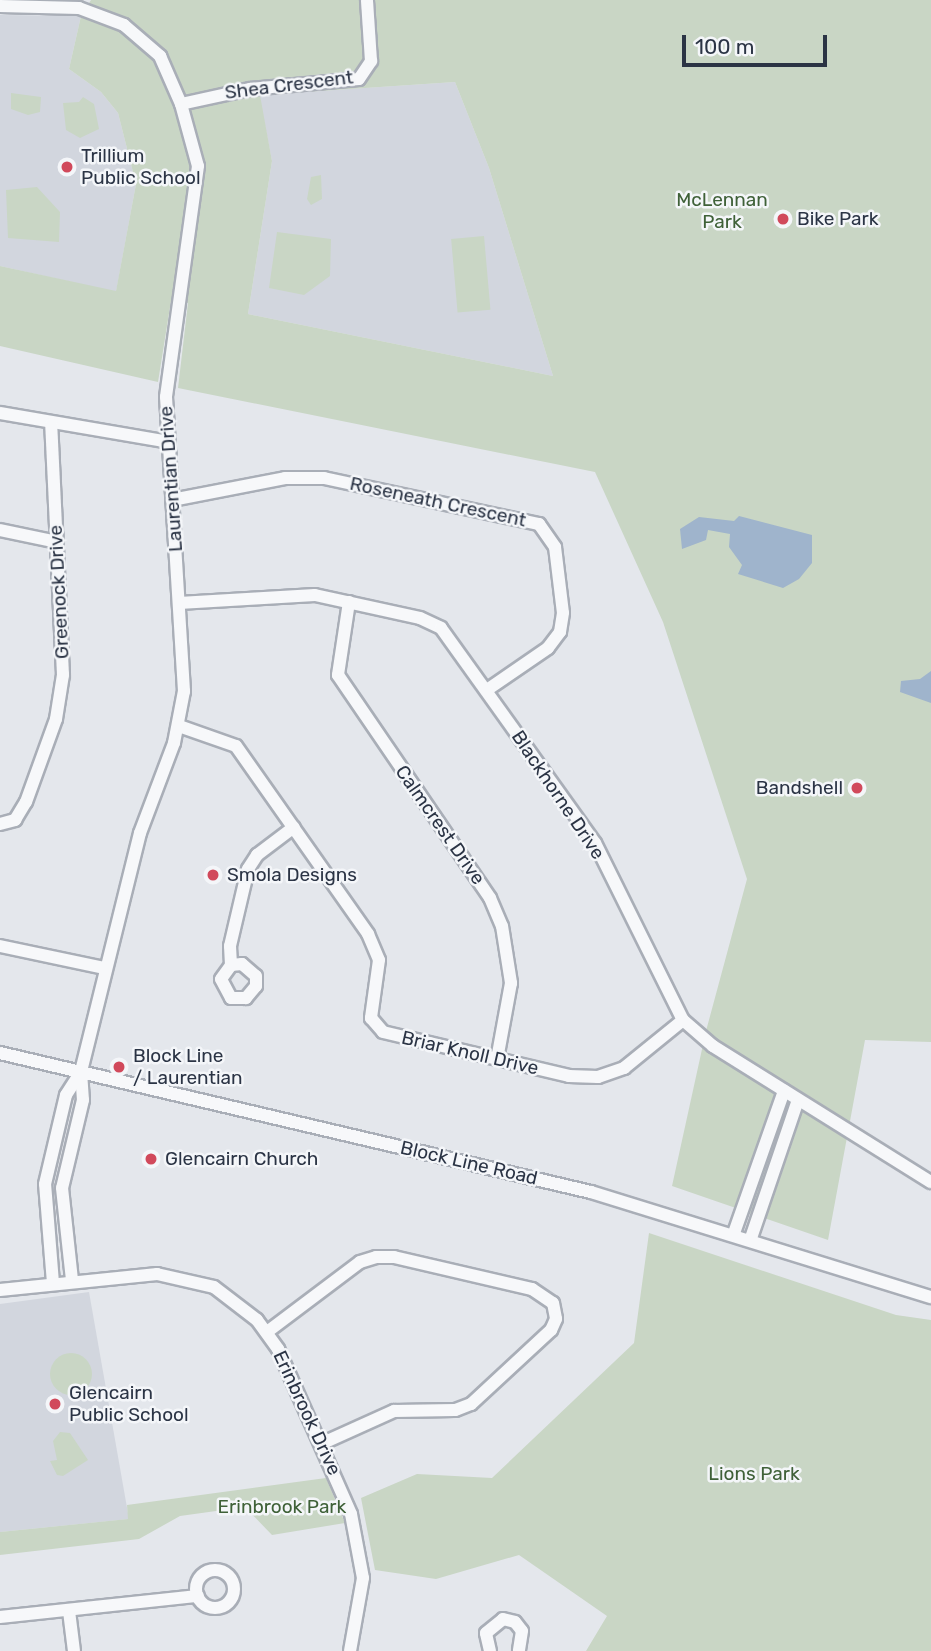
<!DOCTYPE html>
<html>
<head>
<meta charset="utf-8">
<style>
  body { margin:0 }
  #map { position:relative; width:931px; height:1651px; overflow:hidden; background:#e4e7ec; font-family:Rubik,sans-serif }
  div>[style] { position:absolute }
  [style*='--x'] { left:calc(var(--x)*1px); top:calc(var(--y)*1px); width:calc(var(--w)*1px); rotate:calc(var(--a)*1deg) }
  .built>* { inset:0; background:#d2d6de }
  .green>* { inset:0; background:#c9d6c5; transform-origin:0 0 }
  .round { border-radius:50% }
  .water>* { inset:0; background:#9fb4cc }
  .roads { filter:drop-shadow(2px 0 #a9aeb7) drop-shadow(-2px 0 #a9aeb7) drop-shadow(0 2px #a9aeb7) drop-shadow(0 -2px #a9aeb7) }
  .minor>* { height:12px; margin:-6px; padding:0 6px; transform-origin:6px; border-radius:6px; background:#f7f8fa }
  .minor>.ring { margin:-6px; padding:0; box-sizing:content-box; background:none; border:12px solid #f7f8fa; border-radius:50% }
  .dots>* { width:19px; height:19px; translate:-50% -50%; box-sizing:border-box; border:4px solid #f4f6f9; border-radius:50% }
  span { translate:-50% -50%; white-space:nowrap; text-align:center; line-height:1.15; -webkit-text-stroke:5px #f4f6f9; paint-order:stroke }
  .street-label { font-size:19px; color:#2b3445 }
  .poi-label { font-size:19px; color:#2b3445 }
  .left { translate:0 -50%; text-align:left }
  .right { translate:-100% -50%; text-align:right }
  .park-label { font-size:19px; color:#3f6138 }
  .scale { position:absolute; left:682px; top:35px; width:145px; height:32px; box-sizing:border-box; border:4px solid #2b3445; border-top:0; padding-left:9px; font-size:21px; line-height:24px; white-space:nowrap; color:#2b3445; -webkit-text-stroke:5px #f4f6f9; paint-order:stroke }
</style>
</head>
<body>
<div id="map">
  <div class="built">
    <i style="clip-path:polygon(0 15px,81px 16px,69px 69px,101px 92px,118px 113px,136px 184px,116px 292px,0 266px)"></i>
    <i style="clip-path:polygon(455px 82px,489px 168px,553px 376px,248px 314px,272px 161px,259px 95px)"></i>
    <i style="clip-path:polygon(89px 1292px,129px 1519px,0 1532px,0 1304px)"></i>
  </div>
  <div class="green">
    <i style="clip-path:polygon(evenodd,91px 0,931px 0,931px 1042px,865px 1040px,828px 1240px,672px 1186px,706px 1031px,747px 879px,663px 622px,595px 472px,178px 388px,188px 303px,171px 301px,158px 382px,0 346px,0 266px,116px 291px,136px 184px,118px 113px,101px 92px,69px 69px,81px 16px,91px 0,455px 82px,489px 168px,553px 376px,248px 314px,272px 161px,260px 95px,455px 82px)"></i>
    <i style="clip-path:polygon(11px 93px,41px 97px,40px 112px,28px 115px,11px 109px)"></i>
    <i style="clip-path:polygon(83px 97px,94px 104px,99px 129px,80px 138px,66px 130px,63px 103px,79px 102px)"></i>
    <i style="clip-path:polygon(321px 175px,322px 199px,311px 205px,307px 199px,311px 177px)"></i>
    <i style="clip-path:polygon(37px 187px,60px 212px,59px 242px,8px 238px,6px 190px)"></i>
    <i style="clip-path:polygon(277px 232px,331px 239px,330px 276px,304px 295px,269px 288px)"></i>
    <i style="left:484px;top:236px;width:74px;height:33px;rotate:85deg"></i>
    <i style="clip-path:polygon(649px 1233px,896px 1315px,931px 1320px,931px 1651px,586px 1651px,607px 1616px,519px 1555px,436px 1579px,375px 1570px,361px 1498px,417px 1474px,492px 1478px,634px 1343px)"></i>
    <i class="round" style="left:50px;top:1353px;width:42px;height:42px"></i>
    <i style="clip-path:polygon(60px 1432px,70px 1433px,88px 1460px,63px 1476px,57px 1475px,50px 1461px,57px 1460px,53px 1441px)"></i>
    <i style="clip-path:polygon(326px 1478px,345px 1523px,272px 1535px,245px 1507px,180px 1516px,139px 1539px,0 1555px,0 1532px,128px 1519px,127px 1505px)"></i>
  </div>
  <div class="water">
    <i style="clip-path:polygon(739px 516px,812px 535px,812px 563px,799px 579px,783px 588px,738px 574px,742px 565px,729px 547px,730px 534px,708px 530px,706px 540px,682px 549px,680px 529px,699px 517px,734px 521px)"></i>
    <i style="clip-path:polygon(931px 671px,931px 703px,900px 692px,901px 681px,920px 679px)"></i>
  </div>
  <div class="roads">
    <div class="minor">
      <i style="--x:0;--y:6;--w:79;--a:1.5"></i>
      <i style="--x:79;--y:8;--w:48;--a:20.7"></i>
      <i style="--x:124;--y:25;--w:48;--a:40.7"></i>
      <i style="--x:160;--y:56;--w:52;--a:66.4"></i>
      <i style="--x:181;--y:104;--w:64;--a:74.7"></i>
      <i style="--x:198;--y:166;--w:233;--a:97.9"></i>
      <i style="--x:166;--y:397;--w:295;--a:86.5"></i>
      <i style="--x:184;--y:691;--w:53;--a:100.9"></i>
      <i style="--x:174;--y:743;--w:96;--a:110.7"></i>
      <i style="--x:140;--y:833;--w:246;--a:103.9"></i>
      <i style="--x:81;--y:1072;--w:28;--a:86"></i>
      <i style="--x:83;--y:1100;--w:90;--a:103.4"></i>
      <i style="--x:62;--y:1188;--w:93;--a:83.8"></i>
      <i style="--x:181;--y:104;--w:71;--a:-12.3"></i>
      <i style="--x:250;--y:89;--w:109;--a:-5.2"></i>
      <i style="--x:359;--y:79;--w:22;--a:-56"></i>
      <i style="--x:371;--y:61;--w:61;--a:-93.8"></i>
      <i style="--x:0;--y:413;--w:171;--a:9.7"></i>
      <i style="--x:172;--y:500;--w:115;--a:-11"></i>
      <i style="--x:285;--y:478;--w:39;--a:0"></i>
      <i style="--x:324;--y:478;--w:220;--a:12.1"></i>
      <i style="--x:539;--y:524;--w:28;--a:55"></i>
      <i style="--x:555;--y:547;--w:66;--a:83.1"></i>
      <i style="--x:563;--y:613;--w:19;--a:99"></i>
      <i style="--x:560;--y:632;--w:20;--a:127"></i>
      <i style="--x:548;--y:648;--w:74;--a:145.5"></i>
      <i style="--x:0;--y:530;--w:58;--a:11.9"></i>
      <i style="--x:349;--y:602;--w:74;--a:98.6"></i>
      <i style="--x:338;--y:675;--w:270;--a:55.7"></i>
      <i style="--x:490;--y:898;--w:30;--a:67"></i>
      <i style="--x:502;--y:926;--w:58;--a:81"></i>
      <i style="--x:511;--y:983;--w:77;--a:100.4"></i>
      <i style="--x:179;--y:603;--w:136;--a:-3.4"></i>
      <i style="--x:315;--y:595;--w:107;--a:12.4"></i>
      <i style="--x:420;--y:618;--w:23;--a:25"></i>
      <i style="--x:441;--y:628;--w:264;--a:54.4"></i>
      <i style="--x:595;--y:843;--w:198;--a:63.6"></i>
      <i style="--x:683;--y:1020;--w:40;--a:41"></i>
      <i style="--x:713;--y:1046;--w:257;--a:32"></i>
      <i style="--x:179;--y:726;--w:60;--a:19.3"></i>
      <i style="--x:236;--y:746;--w:230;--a:54.9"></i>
      <i style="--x:368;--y:934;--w:28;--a:67"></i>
      <i style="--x:379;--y:960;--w:59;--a:97.9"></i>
      <i style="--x:371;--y:1018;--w:18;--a:49"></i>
      <i style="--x:383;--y:1032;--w:191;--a:13.3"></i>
      <i style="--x:569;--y:1076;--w:29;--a:2"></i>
      <i style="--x:598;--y:1077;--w:28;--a:-19"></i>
      <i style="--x:624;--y:1068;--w:76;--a:-39.1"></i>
      <i style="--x:0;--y:824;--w:16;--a:-15"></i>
      <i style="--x:15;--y:820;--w:21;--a:-59"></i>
      <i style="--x:26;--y:802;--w:88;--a:-70.1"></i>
      <i style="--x:56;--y:719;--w:45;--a:-81"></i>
      <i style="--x:63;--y:675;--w:251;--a:-92.7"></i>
      <i style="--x:0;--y:946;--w:106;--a:11.9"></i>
      <i style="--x:231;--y:965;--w:11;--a:-5"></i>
      <i style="--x:242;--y:964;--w:18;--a:41"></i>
      <i style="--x:256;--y:976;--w:10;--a:90"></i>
      <i style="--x:256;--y:986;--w:16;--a:130"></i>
      <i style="--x:246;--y:998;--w:15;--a:180"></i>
      <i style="--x:231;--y:998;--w:21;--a:-118"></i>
      <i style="--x:221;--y:979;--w:17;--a:-54"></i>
      <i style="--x:231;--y:965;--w:19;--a:-93"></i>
      <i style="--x:230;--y:946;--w:79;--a:-76.8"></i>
      <i style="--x:248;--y:869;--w:17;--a:-57"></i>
      <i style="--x:257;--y:855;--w:46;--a:-37.1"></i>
      <i style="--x:0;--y:1053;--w:607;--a:13.24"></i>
      <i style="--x:591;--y:1192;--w:356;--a:17.2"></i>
      <i style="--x:734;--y:1233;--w:151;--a:-70.6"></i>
      <i style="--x:751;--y:1238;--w:146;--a:-71.2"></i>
      <i style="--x:53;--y:1283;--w:99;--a:-94.6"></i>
      <i style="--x:45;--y:1184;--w:91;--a:-76.7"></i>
      <i style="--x:66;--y:1095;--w:27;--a:-57"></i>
      <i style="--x:0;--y:1290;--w:158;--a:-5.8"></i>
      <i style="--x:157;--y:1274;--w:58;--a:12.8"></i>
      <i style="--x:214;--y:1287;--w:54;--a:37.5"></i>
      <i style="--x:257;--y:1320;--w:36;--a:54"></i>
      <i style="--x:278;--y:1349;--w:180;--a:66.1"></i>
      <i style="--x:351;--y:1514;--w:65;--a:79.4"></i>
      <i style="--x:363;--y:1578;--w:74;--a:100.1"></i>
      <i style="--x:267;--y:1332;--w:116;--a:-37"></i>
      <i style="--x:360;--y:1262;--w:17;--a:-17"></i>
      <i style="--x:376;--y:1257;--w:18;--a:0"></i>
      <i style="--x:394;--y:1257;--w:142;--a:13.1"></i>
      <i style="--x:532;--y:1289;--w:25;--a:34"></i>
      <i style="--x:553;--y:1303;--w:16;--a:79"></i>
      <i style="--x:556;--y:1319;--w:12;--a:114"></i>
      <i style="--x:551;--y:1330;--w:109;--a:137.2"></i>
      <i style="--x:471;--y:1404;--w:17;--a:159"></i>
      <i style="--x:455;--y:1410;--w:61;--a:179.1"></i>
      <i style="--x:394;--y:1411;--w:78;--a:155.7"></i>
      <i class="ring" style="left:196px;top:1570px;width:26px;height:26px"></i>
      <i style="--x:69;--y:1611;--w:40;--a:82.9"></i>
      <i style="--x:0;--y:1617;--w:199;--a:-6.1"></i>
      <i style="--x:490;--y:1651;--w:18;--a:-103"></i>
      <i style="--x:486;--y:1633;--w:22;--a:-39"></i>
      <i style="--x:503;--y:1619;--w:12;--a:14"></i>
      <i style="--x:515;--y:1622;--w:11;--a:52"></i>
      <i style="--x:522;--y:1631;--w:20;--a:99"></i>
    </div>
  </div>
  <div class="dots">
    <i style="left:67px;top:167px;background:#d1495b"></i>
    <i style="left:783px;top:219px;background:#d1495b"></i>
    <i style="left:857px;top:788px;background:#d1495b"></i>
    <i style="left:213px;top:875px;background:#d1495b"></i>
    <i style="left:119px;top:1067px;background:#d1495b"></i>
    <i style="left:151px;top:1159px;background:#d1495b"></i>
    <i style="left:55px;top:1404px;background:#d1495b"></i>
  </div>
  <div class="street-label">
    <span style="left:289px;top:85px;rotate:-7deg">Shea Crescent</span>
    <span style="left:171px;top:479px;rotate:-94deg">Laurentian Drive</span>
    <span style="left:438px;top:502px;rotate:12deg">Roseneath Crescent</span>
    <span style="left:59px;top:592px;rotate:-93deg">Greenock Drive</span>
    <span style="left:558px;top:795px;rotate:56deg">Blackhorne Drive</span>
    <span style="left:440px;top:825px;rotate:55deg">Calmcrest Drive</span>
    <span style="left:470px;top:1053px;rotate:13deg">Briar Knoll Drive</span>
    <span style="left:469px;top:1163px;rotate:13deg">Block Line Road</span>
    <span style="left:307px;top:1413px;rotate:65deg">Erinbrook Drive</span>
  </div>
  <div class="poi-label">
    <span class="left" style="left:81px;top:167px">Trillium<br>Public School</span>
    <span class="left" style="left:797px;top:219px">Bike Park</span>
    <span class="right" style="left:843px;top:788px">Bandshell</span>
    <span class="left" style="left:227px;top:875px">Smola Designs</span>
    <span class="left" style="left:133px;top:1067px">Block Line<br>/ Laurentian</span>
    <span class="left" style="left:165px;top:1159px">Glencairn Church</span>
    <span class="left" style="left:69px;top:1404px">Glencairn<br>Public School</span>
  </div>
  <div class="park-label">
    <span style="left:722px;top:211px">McLennan<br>Park</span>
    <span style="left:754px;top:1474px">Lions Park</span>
    <span style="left:282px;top:1507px">Erinbrook Park</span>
  </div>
  <div class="scale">100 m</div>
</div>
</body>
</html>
